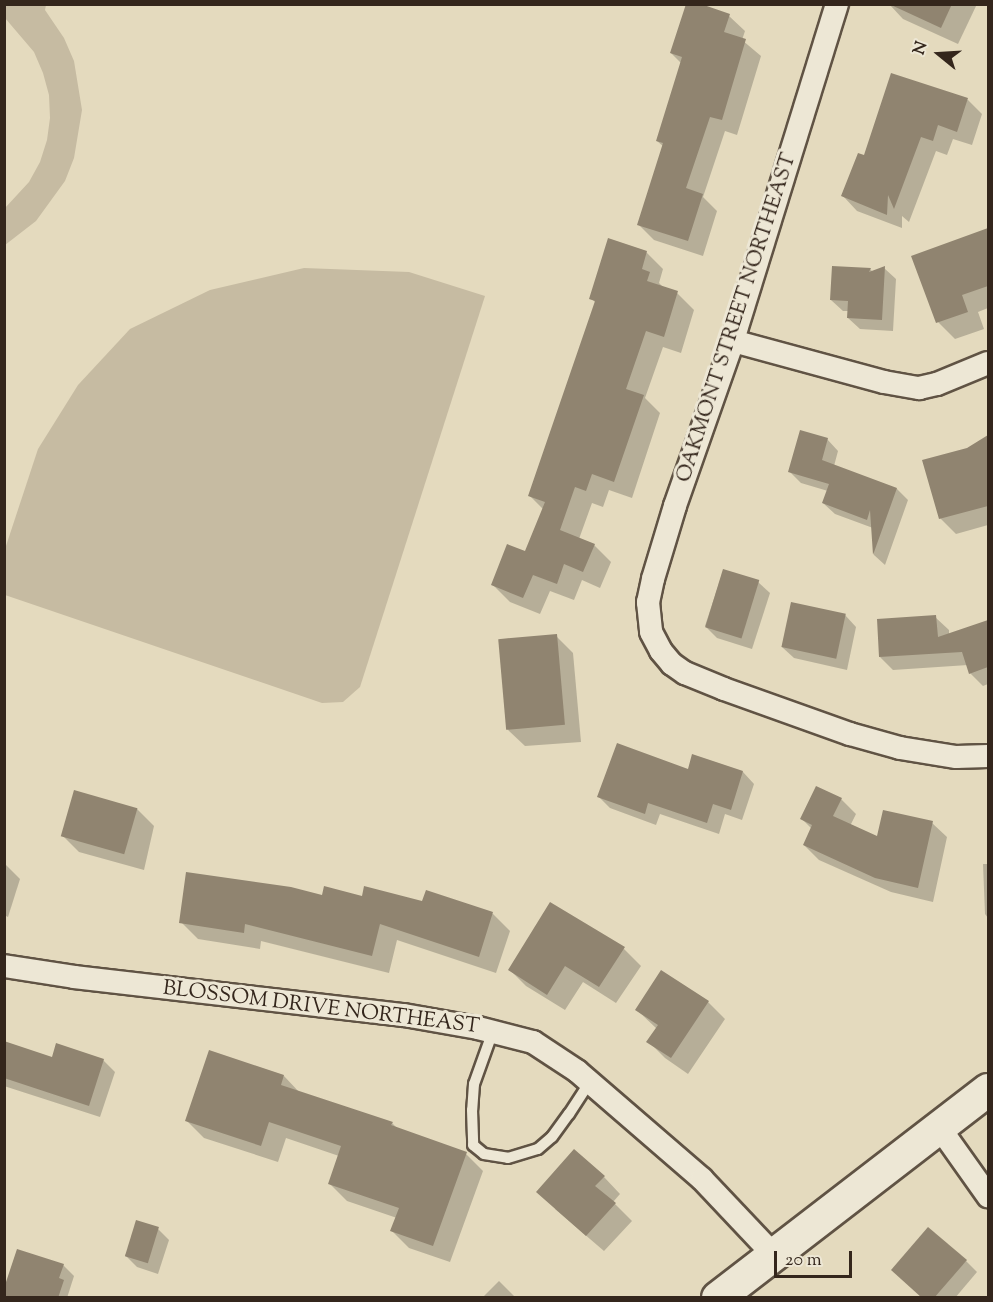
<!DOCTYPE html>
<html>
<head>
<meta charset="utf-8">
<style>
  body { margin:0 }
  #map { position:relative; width:993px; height:1302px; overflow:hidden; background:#e4dabe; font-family:"Sorts Mill Goudy",serif }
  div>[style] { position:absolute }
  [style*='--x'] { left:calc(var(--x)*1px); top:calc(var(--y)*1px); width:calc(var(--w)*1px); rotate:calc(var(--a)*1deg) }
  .green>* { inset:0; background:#c6bba2 }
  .shadow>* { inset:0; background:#0003 }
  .building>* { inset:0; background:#908470; transform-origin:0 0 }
  .roads { filter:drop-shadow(2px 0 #605344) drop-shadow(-2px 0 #605344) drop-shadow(0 2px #605344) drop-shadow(0 -2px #605344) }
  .lane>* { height:10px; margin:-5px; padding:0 5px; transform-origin:5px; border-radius:5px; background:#ede7d5 }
  .street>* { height:22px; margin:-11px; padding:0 11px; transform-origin:11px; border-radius:11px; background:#ede7d5 }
  .secondary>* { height:32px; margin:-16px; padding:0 16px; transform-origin:16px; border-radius:16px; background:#ede7d5 }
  span { translate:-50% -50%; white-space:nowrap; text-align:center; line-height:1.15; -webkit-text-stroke:6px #ede7d5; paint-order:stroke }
  .street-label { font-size:21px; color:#34261c }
  .frame { position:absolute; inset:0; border:6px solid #34261c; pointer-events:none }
  .north { position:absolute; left:909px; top:24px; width:60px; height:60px; -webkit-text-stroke:4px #ede7d5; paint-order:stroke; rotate:288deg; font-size:16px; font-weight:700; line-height:24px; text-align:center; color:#34261c }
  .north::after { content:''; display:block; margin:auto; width:21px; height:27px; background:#34261c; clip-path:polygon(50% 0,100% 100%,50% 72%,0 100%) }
  .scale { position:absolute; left:774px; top:1251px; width:78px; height:27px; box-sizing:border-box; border:3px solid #34261c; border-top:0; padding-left:8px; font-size:18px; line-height:21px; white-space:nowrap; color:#34261c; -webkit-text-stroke:4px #ede7d5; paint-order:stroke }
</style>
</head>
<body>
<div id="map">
  <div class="green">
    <i style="clip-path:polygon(5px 4px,46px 5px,45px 10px,64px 38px,74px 61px,82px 110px,74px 158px,65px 181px,36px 221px,5px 245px,5px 208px,29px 182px,40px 162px,47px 140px,50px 118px,49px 95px,43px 73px,34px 52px,5px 18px)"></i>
    <i style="clip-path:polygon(304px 268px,409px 272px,485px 296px,360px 687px,343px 702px,322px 703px,5px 595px,5px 549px,38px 449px,78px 385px,130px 329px,210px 290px)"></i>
  </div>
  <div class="shadow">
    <i style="clip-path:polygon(889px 4px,977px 4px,958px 44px,903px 19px)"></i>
    <i style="clip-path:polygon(729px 16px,745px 31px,742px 40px,761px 56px,737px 135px,725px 131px,703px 197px,717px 211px,703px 256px,654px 240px,638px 224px,664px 147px,657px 141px,681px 63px,671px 53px)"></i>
    <i style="clip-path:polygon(892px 75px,968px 100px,982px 114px,972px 145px,953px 139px,947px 155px,936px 151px,909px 222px,902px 216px,902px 228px,857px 211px,843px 196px,865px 157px)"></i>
    <i style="clip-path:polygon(988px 229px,988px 308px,978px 312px,984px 329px,955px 339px,938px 322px,913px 257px)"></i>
    <i style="clip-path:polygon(646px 252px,663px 269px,659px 283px,665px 289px,677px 293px,694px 310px,681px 353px,663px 347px,645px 398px,660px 413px,632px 498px,609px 490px,603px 507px,592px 503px,579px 539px,594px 545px,611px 562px,600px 588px,582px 580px,574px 600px,550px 591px,540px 614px,510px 602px,493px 585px,526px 553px,544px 510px,530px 496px,596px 303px,591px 298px)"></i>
    <i style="clip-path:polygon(884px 268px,896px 279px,893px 331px,860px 329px,848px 318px,849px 311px,843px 311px,831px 300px,870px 269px,873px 272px)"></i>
    <i style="clip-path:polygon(988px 437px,988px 525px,956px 534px,940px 518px,967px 449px)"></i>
    <i style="clip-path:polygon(827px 439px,838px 451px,834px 466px,897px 489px,908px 500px,885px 565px,874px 555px,873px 528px,835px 514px,823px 503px,828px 491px,801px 483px,790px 472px)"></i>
    <i style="clip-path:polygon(723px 571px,758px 582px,770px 593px,752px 649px,717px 638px,705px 626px)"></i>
    <i style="clip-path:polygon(845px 615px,856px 627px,847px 670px,794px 658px,782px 647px)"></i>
    <i style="clip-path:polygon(935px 617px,949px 630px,949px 635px,988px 622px,988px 684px,983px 686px,970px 673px,968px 665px,893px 670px,880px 657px)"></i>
    <i style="clip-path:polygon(556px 636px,573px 653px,581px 742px,525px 746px,507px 729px)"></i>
    <i style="clip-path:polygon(688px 771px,743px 772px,754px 784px,742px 820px,725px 814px,719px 834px,660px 814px,656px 825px,610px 808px,599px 797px)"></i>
    <i style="clip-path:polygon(841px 799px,856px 814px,850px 826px,878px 839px,932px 823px,947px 837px,933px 902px,891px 892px,819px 860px,804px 845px,812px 829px,802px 819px)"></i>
    <i style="clip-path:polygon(137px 809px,154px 826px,144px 870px,79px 852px,62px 835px)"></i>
    <i style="clip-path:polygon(4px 863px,20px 879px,8px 917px,4px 915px)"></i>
    <i style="clip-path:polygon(983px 864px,988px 864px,988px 918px,985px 914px)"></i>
    <i style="clip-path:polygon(427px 892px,493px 914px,510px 931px,496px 973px,397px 940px,389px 973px,261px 941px,260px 949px,198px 939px,181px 922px,323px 897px,423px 903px)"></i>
    <i style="clip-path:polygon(624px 949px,641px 966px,616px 1003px,583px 982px,565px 1010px,526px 986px,509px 969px)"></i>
    <i style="clip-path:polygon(708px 1002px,725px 1019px,688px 1074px,665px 1058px,648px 1041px,657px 1029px,637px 1010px)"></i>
    <i style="clip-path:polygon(4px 1042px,53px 1059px,103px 1060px,115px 1072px,100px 1117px,4px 1086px)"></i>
    <i style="clip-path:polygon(284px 1076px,300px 1093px,392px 1123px,398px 1129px,466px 1154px,483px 1171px,450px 1262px,409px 1248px,392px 1231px,397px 1218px,347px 1201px,330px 1184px,339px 1156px,286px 1138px,278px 1162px,204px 1138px,187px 1121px)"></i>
    <i style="clip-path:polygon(604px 1177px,620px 1194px,613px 1202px,632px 1221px,604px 1251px,555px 1209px)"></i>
    <i style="clip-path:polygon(158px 1229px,169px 1240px,158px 1274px,137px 1267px,125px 1255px)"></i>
    <i style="clip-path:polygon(966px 1261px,977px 1272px,955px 1298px,923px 1298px)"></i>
    <i style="clip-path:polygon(63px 1265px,74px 1276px,67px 1298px,4px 1298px)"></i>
    <i style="clip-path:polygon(499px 1281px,516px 1298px,482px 1298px)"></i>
  </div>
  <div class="building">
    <i style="clip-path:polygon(686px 4px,701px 4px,730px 14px,724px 32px,746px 39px,722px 120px,710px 117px,686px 188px,703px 194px,688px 241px,637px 225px,663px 143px,656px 141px,682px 57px,670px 53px)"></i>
    <i style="clip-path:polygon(889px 4px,952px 4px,941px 28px)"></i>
    <i style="clip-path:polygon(891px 73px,968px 98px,957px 132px,938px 125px,933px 141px,921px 137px,894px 209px,888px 195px,887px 215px,841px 196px,858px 153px,864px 155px)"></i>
    <i style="clip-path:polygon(988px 228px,988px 286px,962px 295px,968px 312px,936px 323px,911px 256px)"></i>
    <i style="clip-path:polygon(608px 238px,647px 251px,642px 269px,650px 272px,647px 281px,678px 291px,664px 337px,646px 331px,626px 389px,644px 395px,614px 482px,592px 474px,586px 491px,575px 487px,560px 530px,595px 544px,583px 572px,564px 564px,557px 584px,533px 575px,523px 598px,491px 585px,507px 544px,525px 551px,545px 502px,528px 496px,595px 301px,589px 299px)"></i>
    <i style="clip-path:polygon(832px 266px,871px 268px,869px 272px,885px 266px,882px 320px,847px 318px,848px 301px,830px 300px)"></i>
    <i style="clip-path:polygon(800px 430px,828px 438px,822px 460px,897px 488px,873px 555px,870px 510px,867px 520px,822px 503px,829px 484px,788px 472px)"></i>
    <i style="clip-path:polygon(988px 435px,988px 506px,939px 519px,922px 460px,967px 448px)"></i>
    <i style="left:723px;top:569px;width:38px;height:61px;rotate:17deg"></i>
    <i style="left:791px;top:602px;width:56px;height:46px;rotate:12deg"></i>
    <i style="clip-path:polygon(936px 615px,938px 637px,988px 620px,988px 667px,969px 674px,962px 652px,879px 657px,877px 619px)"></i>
    <i style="left:557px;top:634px;width:91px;height:59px;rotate:85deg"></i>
    <i style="clip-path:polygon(617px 743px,688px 769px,692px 754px,743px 771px,731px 810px,713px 804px,707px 823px,648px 803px,645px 814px,597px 797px)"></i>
    <i style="clip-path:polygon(816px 786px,842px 798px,833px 816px,877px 836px,883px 810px,933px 821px,918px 888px,875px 878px,803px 845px,812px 825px,800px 819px)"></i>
    <i style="left:74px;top:790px;width:66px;height:48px;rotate:16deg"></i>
    <i style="clip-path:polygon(186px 872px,291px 887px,322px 895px,324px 886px,362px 896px,364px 886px,422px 901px,426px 890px,493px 912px,479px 957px,380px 924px,372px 956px,245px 924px,244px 933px,179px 923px)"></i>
    <i style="clip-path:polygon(550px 902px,625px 947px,599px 987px,565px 966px,547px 995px,508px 970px)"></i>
    <i style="clip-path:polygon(661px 970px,709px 1001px,671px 1058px,646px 1042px,658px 1025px,635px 1010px)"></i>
    <i style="clip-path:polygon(4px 1041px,52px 1057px,56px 1043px,104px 1059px,89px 1106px,4px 1078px)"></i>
    <i style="clip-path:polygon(209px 1050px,284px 1075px,281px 1085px,393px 1122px,391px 1125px,467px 1152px,433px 1246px,390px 1231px,399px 1208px,328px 1184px,341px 1146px,269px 1122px,261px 1146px,185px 1121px)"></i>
    <i style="clip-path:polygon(574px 1149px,605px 1176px,595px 1186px,616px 1203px,586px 1236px,536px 1192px)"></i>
    <i style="left:136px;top:1220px;width:24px;height:38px;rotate:17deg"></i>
    <i style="clip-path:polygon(928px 1227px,967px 1260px,934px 1298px,922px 1298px,891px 1270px)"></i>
    <i style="clip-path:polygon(17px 1249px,64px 1264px,59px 1278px,64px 1280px,58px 1298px,4px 1298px,4px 1288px)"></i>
  </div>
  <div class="roads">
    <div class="lane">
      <i style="--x:493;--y:1031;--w:56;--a:109.7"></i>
      <i style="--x:474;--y:1084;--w:26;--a:94"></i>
      <i style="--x:472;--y:1110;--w:35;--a:88"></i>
      <i style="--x:473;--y:1145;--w:14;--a:39"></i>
      <i style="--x:484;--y:1154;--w:24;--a:9"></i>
      <i style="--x:508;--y:1158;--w:31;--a:-17"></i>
      <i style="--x:538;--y:1149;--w:18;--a:-41"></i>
      <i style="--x:552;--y:1137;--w:29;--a:-54"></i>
      <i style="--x:569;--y:1114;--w:38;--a:-57"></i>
    </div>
    <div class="street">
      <i style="--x:837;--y:4;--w:353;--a:107.2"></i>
      <i style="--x:733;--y:341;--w:175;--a:109.4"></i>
      <i style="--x:675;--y:506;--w:76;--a:106.8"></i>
      <i style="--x:653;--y:579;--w:24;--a:102"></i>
      <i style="--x:648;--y:602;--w:30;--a:84"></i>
      <i style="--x:651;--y:632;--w:21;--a:62"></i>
      <i style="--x:661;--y:651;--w:17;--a:50"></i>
      <i style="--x:672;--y:664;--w:16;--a:35"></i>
      <i style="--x:685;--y:673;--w:42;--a:22.3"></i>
      <i style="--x:724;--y:689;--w:134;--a:19.7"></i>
      <i style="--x:850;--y:734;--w:52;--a:15.6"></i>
      <i style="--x:900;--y:748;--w:57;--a:9.1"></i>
      <i style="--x:956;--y:757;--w:32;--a:-2"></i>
      <i style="--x:733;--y:341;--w:156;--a:15.2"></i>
      <i style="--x:884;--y:382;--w:36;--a:10"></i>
      <i style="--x:919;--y:388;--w:18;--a:-13"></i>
      <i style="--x:937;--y:384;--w:55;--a:-22.4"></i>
      <i style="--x:4;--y:966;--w:71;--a:8.9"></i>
      <i style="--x:74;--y:977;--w:332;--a:6.6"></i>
      <i style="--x:404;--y:1015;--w:75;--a:10"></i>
      <i style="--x:478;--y:1028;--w:57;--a:14.3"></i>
      <i style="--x:533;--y:1042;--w:53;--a:33.4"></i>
      <i style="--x:577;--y:1071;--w:165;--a:40.8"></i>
      <i style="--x:702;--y:1179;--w:103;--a:46.6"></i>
      <i style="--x:939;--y:1127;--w:85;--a:54.6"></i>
    </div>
    <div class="secondary">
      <i style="--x:718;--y:1298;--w:341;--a:-37.6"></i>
    </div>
  </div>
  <div class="street-label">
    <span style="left:737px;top:318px;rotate:-72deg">OAKMONT STREET NORTHEAST</span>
    <span style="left:321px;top:1008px;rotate:7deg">BLOSSOM DRIVE NORTHEAST</span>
  </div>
  <div class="frame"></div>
  <div class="north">N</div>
  <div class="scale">20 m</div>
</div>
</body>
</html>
